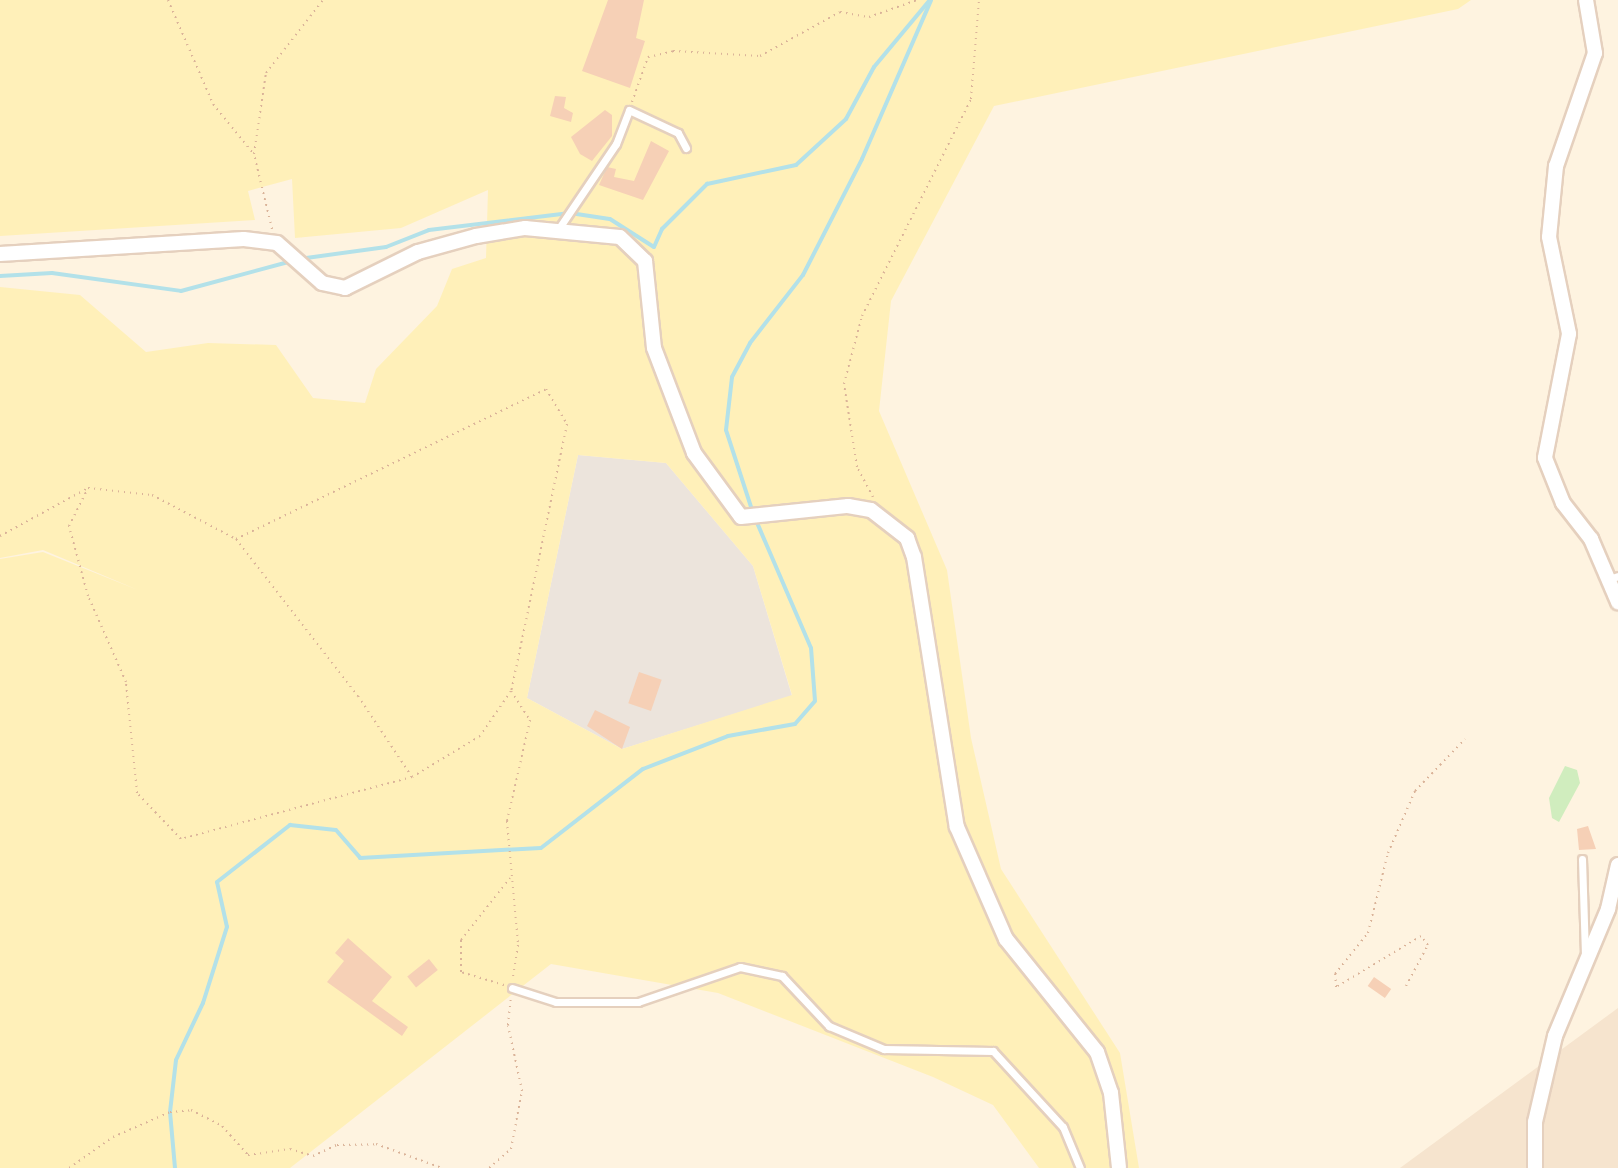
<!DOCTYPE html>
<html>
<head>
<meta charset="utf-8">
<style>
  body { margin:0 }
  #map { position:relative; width:1618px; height:1168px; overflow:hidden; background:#fef3e0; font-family:"Fira Sans Condensed",sans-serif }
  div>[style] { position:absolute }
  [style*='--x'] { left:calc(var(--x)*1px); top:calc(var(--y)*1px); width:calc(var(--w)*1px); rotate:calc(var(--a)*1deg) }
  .residential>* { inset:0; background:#f6e4ce }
  .industrial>* { inset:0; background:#ece4dc }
  .green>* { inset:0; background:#d0edbe }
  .sand>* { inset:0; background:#fff0b9 }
  .stream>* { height:4px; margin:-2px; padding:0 2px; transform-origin:2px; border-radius:2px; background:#b3e1e9 }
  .building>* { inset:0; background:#f6d0b6; transform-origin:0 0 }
  .path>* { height:2px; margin-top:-1px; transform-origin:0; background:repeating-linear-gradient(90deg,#dab399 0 1.5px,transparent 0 6px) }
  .roads { filter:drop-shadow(2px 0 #e5d0be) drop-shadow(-2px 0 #e5d0be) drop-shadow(0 2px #e5d0be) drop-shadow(0 -2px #e5d0be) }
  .lane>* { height:7px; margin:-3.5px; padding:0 3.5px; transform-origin:3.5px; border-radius:3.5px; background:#fff }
  .street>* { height:14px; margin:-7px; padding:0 7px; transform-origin:7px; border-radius:7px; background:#fff }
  span { translate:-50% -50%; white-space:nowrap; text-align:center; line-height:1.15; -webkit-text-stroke:5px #fff6e8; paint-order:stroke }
</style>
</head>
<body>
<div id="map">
  <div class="residential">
    <i style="clip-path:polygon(1618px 1008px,1618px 1168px,1400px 1168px)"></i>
  </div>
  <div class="industrial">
    <i style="clip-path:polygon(578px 455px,666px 463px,753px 566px,792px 696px,622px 749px,527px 698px)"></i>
  </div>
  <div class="green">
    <i style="clip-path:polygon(1565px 766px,1577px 770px,1580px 783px,1559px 822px,1552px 818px,1549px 798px)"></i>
  </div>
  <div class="sand">
    <i style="clip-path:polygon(evenodd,0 0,1471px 0,1458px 9px,994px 106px,891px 301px,879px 411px,947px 570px,971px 738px,1001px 869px,1120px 1053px,1139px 1168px,1039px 1168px,993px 1105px,933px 1077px,718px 993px,551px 964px,290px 1168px,0 1168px,0 559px,43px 552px,138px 590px,43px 550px,0 558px,0 287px,80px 295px,146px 352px,208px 343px,276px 345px,313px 398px,365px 403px,376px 369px,437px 306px,452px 269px,486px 258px,488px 190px,401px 228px,295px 238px,292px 179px,248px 191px,255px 220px,0 236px,0 0,578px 455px,666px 463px,753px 566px,792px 695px,622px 749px,527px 698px,578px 455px)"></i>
  </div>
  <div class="stream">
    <i style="--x:299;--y:259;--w:88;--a:-7.9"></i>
    <i style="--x:386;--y:247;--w:46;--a:-21.6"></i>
    <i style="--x:429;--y:230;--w:142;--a:-6.9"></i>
    <i style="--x:570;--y:213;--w:40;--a:8.5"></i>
    <i style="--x:610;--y:219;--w:52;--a:32.5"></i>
    <i style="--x:654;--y:247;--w:20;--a:-66"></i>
    <i style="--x:662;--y:229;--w:64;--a:-45"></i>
    <i style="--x:707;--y:184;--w:91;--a:-12.1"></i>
    <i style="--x:796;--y:165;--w:68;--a:-42.6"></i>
    <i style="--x:846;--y:119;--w:59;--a:-61.7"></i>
    <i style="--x:874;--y:67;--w:86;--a:-50.2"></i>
    <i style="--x:0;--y:276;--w:52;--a:-3.3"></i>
    <i style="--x:52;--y:273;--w:130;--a:7.9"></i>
    <i style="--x:181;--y:291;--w:115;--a:-15.1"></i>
    <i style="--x:753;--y:513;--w:87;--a:-108"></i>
    <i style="--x:726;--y:430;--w:53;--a:-83.5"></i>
    <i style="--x:732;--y:377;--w:38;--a:-62"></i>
    <i style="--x:750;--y:343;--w:86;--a:-52.1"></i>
    <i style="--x:803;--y:275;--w:130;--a:-63"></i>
    <i style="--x:862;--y:159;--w:173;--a:-66.5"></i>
    <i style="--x:175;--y:1168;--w:56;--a:-95.1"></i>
    <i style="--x:170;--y:1112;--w:52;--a:-83.4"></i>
    <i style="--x:176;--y:1060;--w:63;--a:-64.7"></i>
    <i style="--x:203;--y:1003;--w:80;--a:-72.5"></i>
    <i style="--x:227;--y:927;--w:46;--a:-102.5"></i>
    <i style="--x:217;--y:882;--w:93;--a:-38"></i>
    <i style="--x:290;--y:825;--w:46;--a:6.2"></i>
    <i style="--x:336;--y:830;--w:37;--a:49"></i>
    <i style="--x:360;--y:858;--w:181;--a:-3.2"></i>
    <i style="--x:541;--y:848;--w:129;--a:-37.8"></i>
    <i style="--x:643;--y:769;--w:91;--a:-21.2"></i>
    <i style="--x:728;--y:736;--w:68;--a:-10.2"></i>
    <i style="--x:795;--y:724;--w:30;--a:-49"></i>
    <i style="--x:815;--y:701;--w:53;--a:-94.3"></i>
    <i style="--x:811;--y:648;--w:139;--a:-113.3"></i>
  </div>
  <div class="building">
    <i style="clip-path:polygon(608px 0,644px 0,636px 38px,645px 41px,630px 88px,582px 71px)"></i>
    <i style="clip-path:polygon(555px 96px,566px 97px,564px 108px,573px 113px,571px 122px,550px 116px)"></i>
    <i style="clip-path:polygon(605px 110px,612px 115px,612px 136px,592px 161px,580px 154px,571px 137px)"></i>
    <i style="clip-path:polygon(651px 141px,669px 151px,643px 200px,599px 185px,607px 167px,616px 169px,614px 177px,634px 181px)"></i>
    <i style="left:639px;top:672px;width:24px;height:33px;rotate:19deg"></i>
    <i style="clip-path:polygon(595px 710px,630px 727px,622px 749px,587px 726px)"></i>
    <i style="clip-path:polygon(1588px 826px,1596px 849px,1579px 850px,1577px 829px)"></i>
    <i style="clip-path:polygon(348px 938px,392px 977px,372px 1001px,408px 1027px,402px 1036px,327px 982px,344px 961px,335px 953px)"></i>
    <i style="left:429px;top:959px;width:14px;height:28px;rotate:51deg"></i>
    <i style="left:1374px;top:977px;width:21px;height:11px;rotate:35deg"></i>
  </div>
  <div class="path">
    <i style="--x:168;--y:0;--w:113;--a:66.6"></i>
    <i style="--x:213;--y:104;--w:63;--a:50.8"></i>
    <i style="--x:632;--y:102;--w:48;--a:-70.4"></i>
    <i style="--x:648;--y:57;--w:26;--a:-13"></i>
    <i style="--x:673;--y:51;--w:87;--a:3.3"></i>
    <i style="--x:760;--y:56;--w:91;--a:-28.8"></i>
    <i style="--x:840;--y:12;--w:29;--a:10"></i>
    <i style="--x:869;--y:17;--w:51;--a:-19.5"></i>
    <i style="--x:272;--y:229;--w:77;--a:-103.5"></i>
    <i style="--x:254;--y:154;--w:82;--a:-81.6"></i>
    <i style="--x:266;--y:73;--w:93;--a:-52"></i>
    <i style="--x:873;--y:497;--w:34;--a:-118"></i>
    <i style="--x:857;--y:467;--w:84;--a:-98.9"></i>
    <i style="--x:844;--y:384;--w:70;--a:-75.2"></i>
    <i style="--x:862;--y:316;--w:243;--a:-63.3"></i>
    <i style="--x:971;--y:99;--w:99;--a:-85.4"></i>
    <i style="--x:0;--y:536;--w:100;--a:-28.6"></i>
    <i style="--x:236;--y:539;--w:199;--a:52.2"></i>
    <i style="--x:358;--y:696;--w:97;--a:56.3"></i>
    <i style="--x:511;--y:691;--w:55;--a:124.6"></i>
    <i style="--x:480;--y:736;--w:79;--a:148.9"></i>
    <i style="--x:412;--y:777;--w:239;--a:165"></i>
    <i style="--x:181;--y:839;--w:64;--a:-133.7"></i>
    <i style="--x:137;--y:793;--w:112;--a:-95.7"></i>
    <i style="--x:126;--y:682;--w:94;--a:-113.8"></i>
    <i style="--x:88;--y:596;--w:73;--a:-105.2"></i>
    <i style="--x:69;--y:526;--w:42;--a:-63.4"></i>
    <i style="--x:88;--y:488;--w:64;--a:6.2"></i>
    <i style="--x:152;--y:495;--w:95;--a:27.6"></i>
    <i style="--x:236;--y:539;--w:344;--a:-25.8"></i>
    <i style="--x:546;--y:389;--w:41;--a:59"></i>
    <i style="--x:567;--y:424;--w:273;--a:101.8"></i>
    <i style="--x:511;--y:691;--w:35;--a:57"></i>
    <i style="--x:530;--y:720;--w:104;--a:102.8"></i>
    <i style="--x:507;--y:821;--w:124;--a:84.9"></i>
    <i style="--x:518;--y:945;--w:32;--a:99"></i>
    <i style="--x:504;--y:985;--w:45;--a:-163.2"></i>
    <i style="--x:461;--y:972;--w:32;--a:-90"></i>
    <i style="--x:461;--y:940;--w:79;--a:-51.7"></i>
    <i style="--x:1406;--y:986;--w:47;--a:-61.8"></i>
    <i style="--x:1428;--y:945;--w:11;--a:-128"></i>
    <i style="--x:1421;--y:936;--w:99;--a:149"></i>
    <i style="--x:1336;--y:987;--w:13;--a:-94"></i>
    <i style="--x:1335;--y:974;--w:53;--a:-51.2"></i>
    <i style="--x:1368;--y:933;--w:82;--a:-76"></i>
    <i style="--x:1388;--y:853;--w:68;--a:-66.5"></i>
    <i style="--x:1415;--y:791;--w:72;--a:-46.1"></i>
    <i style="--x:69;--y:1168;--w:54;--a:-35.2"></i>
    <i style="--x:113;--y:1137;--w:62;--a:-23.7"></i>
    <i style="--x:170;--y:1112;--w:21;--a:-5"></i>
    <i style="--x:191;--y:1110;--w:35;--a:27"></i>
    <i style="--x:222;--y:1126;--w:39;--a:48"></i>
    <i style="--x:248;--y:1155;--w:42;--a:-8.1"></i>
    <i style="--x:290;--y:1149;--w:24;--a:17"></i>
    <i style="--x:313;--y:1156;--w:26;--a:-25"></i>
    <i style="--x:337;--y:1145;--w:39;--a:-1"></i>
    <i style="--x:376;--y:1144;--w:70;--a:20"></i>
    <i style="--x:489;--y:1168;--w:29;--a:-41"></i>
    <i style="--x:511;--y:1149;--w:59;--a:-79.3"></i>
    <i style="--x:522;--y:1091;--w:67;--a:-102"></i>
    <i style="--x:508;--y:1025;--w:27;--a:-84"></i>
  </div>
  <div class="roads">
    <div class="lane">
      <i style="--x:557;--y:231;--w:105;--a:-55.9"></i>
      <i style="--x:616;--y:144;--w:36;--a:-69"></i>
      <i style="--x:629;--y:110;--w:54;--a:25.1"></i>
      <i style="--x:678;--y:133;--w:17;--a:62"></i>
      <i style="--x:1609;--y:579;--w:9;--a:-18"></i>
      <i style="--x:1582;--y:859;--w:94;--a:88.2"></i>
      <i style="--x:512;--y:988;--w:46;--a:17.7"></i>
      <i style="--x:556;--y:1002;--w:82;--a:0"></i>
      <i style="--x:638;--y:1002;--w:108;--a:-18.9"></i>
      <i style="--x:740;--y:967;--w:43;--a:12.1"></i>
      <i style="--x:782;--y:976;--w:69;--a:46.8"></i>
      <i style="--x:829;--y:1026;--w:60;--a:22.7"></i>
      <i style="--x:884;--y:1049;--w:109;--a:1.1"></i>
      <i style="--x:993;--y:1051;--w:103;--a:47.4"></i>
      <i style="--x:1063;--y:1127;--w:44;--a:67.5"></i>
    </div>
    <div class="street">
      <i style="--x:1586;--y:0;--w:54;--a:80.4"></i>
      <i style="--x:1595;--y:53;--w:120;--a:109"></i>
      <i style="--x:1556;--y:166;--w:71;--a:95.6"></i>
      <i style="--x:1549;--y:237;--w:99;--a:78.3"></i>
      <i style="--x:1569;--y:334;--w:126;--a:101"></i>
      <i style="--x:1545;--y:458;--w:48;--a:68.2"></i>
      <i style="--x:1563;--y:503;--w:46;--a:52.1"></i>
      <i style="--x:1591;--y:539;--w:69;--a:66.8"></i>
      <i style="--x:0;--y:254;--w:244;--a:-3.5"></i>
      <i style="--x:244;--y:239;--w:33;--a:7"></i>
      <i style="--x:277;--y:243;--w:60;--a:41.6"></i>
      <i style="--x:322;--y:283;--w:24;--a:12"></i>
      <i style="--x:345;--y:288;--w:81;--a:-26.3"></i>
      <i style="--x:418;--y:252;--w:60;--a:-15.4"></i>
      <i style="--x:476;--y:236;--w:50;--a:-9.3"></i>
      <i style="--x:525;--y:228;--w:95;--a:5.4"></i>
      <i style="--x:620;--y:237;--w:35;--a:44"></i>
      <i style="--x:645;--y:261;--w:87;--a:84.1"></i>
      <i style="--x:654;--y:348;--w:112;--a:69.1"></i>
      <i style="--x:694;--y:453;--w:79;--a:53.7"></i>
      <i style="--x:741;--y:517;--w:108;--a:-5.9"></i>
      <i style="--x:848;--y:506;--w:23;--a:10"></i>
      <i style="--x:871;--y:510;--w:46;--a:37.9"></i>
      <i style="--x:907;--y:538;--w:20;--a:70"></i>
      <i style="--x:914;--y:557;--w:273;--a:81"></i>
      <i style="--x:957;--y:827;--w:122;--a:66.4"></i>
      <i style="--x:1006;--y:939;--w:145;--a:51.2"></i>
      <i style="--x:1097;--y:1052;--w:43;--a:71.1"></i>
      <i style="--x:1111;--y:1093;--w:75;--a:83.9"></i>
      <i style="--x:1535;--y:1168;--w:46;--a:-90"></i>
      <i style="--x:1535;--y:1122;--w:88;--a:-76.9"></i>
      <i style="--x:1555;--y:1036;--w:138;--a:-67.3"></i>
      <i style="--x:1608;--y:909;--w:45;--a:-77.2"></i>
    </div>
  </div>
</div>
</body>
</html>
